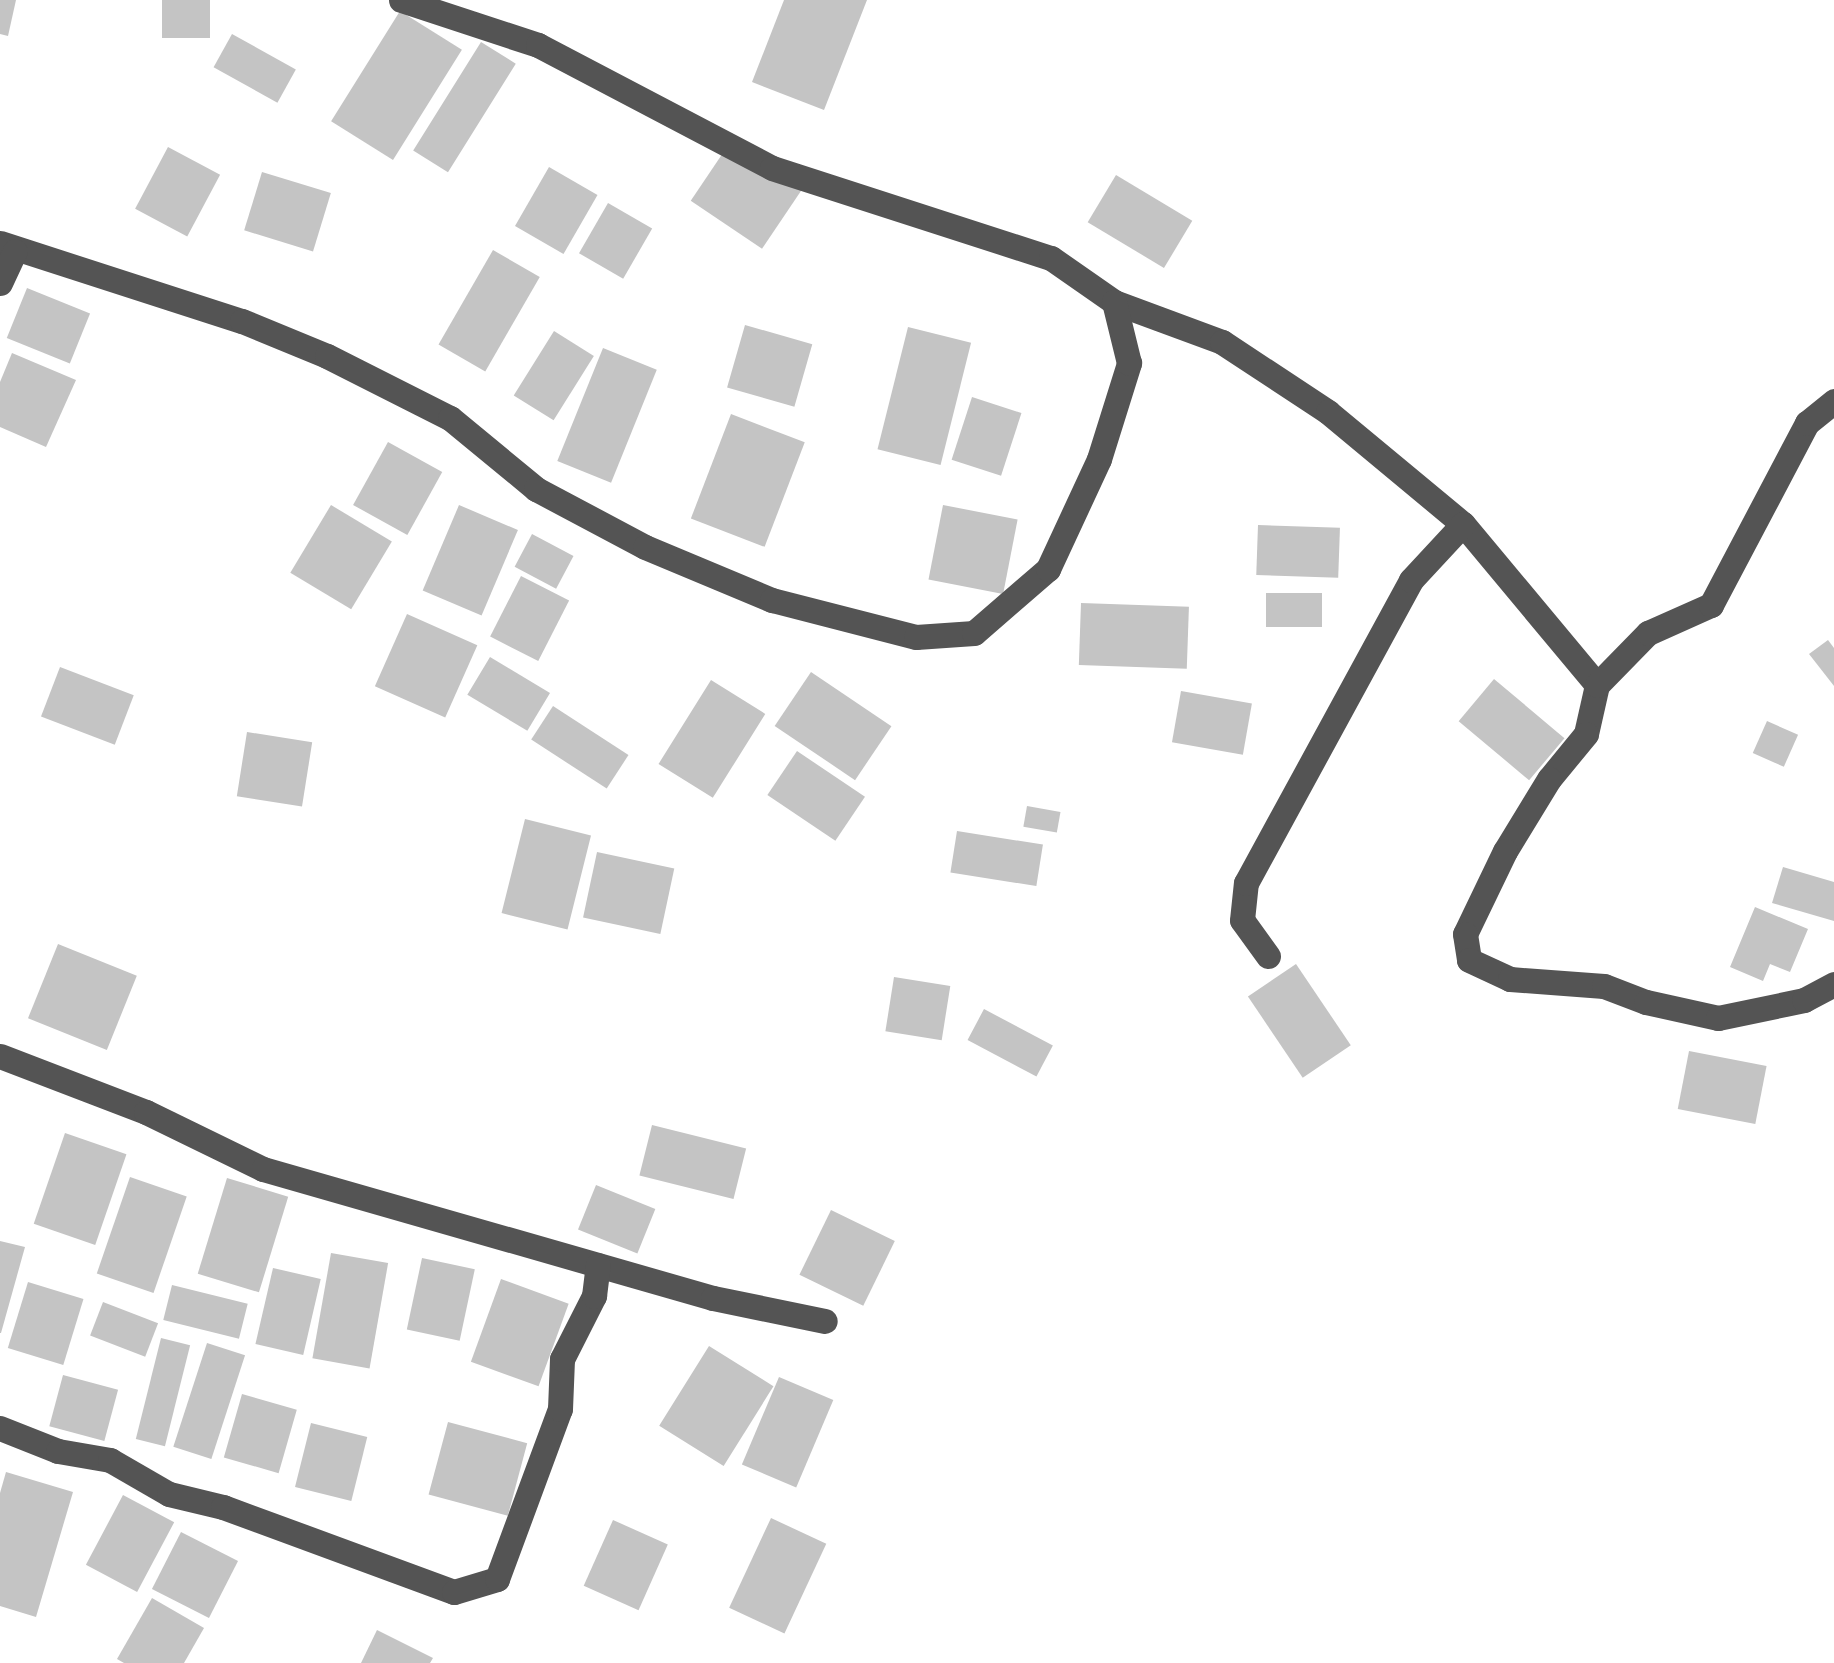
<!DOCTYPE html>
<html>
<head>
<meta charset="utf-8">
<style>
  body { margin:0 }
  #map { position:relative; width:1834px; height:1663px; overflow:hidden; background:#fff; font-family:"Alegreya Sans",sans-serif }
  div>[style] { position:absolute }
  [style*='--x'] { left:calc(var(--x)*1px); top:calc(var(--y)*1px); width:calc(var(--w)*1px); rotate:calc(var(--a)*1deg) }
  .building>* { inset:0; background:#c4c4c4; transform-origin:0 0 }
  .minor>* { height:25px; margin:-12.5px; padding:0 12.5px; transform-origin:12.5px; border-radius:12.5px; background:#545454 }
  span { translate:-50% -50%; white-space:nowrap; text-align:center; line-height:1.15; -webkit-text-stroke:9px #fff; paint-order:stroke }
</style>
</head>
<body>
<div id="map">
  <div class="building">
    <i style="clip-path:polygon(0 0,16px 0,8px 36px,0 34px)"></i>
    <i style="left:162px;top:0;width:48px;height:38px"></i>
    <i style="clip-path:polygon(784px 0,867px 0,824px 110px,752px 82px)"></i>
    <i style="left:400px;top:11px;width:73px;height:130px;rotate:32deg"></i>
    <i style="left:232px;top:34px;width:73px;height:38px;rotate:29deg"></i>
    <i style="left:481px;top:42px;width:41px;height:128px;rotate:32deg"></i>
    <i style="left:731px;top:141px;width:86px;height:72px;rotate:34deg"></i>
    <i style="left:168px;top:147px;width:59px;height:70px;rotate:28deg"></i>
    <i style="left:549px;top:167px;width:56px;height:68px;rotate:30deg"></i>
    <i style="left:262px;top:172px;width:72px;height:61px;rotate:17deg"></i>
    <i style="left:1116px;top:175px;width:89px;height:55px;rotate:31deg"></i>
    <i style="left:608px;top:203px;width:51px;height:58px;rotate:30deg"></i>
    <i style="left:493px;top:250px;width:54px;height:109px;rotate:30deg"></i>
    <i style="left:27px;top:288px;width:68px;height:54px;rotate:22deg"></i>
    <i style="left:745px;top:325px;width:70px;height:65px;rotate:16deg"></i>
    <i style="left:908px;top:327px;width:65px;height:126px;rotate:14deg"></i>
    <i style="left:554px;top:331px;width:47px;height:76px;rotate:32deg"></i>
    <i style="left:603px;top:348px;width:58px;height:122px;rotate:22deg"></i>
    <i style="clip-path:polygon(12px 353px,76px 380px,46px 447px,0 427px,0 382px)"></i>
    <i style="left:972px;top:397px;width:52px;height:66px;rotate:18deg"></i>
    <i style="left:731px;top:414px;width:79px;height:112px;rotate:21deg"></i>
    <i style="left:388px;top:442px;width:62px;height:72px;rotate:29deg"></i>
    <i style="left:331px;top:505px;width:71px;height:79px;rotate:31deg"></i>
    <i style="left:459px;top:505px;width:64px;height:93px;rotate:23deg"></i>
    <i style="left:943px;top:505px;width:76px;height:76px;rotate:11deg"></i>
    <i style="left:1258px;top:525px;width:82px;height:50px;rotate:2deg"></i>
    <i style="left:532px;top:534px;width:47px;height:37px;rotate:28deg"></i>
    <i style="left:521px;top:576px;width:54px;height:68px;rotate:27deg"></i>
    <i style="left:1266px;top:593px;width:56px;height:34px"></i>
    <i style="left:1081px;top:603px;width:108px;height:62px;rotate:2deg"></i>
    <i style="left:407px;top:614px;width:77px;height:79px;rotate:24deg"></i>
    <i style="clip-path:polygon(1828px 640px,1834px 648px,1834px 686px,1809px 654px)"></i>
    <i style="left:490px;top:657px;width:70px;height:44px;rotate:31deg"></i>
    <i style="left:60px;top:667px;width:79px;height:53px;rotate:21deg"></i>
    <i style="left:811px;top:672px;width:97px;height:65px;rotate:34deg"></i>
    <i style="left:1494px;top:679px;width:92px;height:55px;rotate:40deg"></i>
    <i style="left:711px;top:680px;width:64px;height:99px;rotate:32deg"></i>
    <i style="left:1181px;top:691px;width:72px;height:52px;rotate:10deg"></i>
    <i style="left:553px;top:706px;width:90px;height:40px;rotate:33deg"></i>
    <i style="left:1767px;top:721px;width:34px;height:35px;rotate:24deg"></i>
    <i style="left:247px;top:732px;width:66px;height:65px;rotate:9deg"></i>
    <i style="left:797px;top:751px;width:82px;height:53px;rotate:34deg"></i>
    <i style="left:1027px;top:806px;width:34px;height:21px;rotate:10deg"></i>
    <i style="left:525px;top:819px;width:68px;height:97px;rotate:14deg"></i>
    <i style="left:957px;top:831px;width:87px;height:42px;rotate:9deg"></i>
    <i style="left:597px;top:852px;width:79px;height:67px;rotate:12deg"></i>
    <i style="clip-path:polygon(1783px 867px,1834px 882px,1834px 921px,1772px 903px)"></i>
    <i style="clip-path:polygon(1755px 907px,1808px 929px,1790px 972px,1770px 964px,1763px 981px,1730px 967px)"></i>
    <i style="left:58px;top:944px;width:85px;height:80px;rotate:22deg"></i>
    <i style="left:1296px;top:964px;width:98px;height:58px;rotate:56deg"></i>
    <i style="left:894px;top:977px;width:57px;height:55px;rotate:9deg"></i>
    <i style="left:984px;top:1009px;width:78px;height:35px;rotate:28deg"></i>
    <i style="left:1689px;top:1051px;width:79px;height:59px;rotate:11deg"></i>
    <i style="left:652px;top:1125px;width:97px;height:52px;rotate:14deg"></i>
    <i style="left:65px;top:1133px;width:65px;height:96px;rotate:19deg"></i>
    <i style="left:130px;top:1177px;width:60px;height:102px;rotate:19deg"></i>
    <i style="left:227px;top:1178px;width:64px;height:100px;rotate:17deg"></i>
    <i style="left:596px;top:1185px;width:64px;height:48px;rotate:22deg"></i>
    <i style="left:831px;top:1210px;width:71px;height:72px;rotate:26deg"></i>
    <i style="clip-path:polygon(0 1241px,25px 1247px,1px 1333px,0 1333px)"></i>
    <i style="left:331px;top:1253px;width:58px;height:107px;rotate:10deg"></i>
    <i style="left:422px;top:1258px;width:54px;height:73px;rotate:12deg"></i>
    <i style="left:273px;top:1268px;width:49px;height:78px;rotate:13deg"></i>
    <i style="left:501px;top:1279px;width:72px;height:88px;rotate:20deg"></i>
    <i style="left:28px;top:1282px;width:58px;height:69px;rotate:17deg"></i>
    <i style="left:172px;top:1285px;width:78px;height:36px;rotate:14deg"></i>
    <i style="left:103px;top:1302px;width:59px;height:36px;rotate:21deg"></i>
    <i style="left:161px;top:1338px;width:30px;height:104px;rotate:14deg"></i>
    <i style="left:207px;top:1343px;width:40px;height:109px;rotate:18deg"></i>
    <i style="left:709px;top:1346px;width:76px;height:94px;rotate:32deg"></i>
    <i style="left:63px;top:1375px;width:57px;height:53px;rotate:15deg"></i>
    <i style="left:779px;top:1377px;width:59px;height:95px;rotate:23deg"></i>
    <i style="left:242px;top:1394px;width:57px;height:66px;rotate:16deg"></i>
    <i style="left:448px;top:1422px;width:82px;height:75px;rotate:15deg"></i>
    <i style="left:311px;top:1423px;width:58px;height:66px;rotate:14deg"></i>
    <i style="clip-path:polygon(6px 1472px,73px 1492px,36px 1617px,0 1606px,0 1493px)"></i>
    <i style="left:123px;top:1495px;width:58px;height:79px;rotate:28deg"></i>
    <i style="left:771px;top:1518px;width:61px;height:99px;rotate:25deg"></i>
    <i style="left:613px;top:1520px;width:60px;height:72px;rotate:24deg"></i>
    <i style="left:181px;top:1532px;width:64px;height:64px;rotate:27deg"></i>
    <i style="clip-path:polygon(152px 1598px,204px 1628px,184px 1663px,124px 1663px,117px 1659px)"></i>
    <i style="clip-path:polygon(377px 1630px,433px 1658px,430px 1663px,361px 1663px)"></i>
  </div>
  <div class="minor">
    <i style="--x:401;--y:0;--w:144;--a:18.2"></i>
    <i style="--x:538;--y:45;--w:264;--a:27.7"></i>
    <i style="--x:772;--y:168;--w:293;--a:17.9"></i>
    <i style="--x:1051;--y:258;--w:77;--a:34.9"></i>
    <i style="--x:1114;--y:302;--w:115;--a:20.3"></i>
    <i style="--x:1222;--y:342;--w:127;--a:33.4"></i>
    <i style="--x:1328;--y:412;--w:175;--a:39.7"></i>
    <i style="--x:1463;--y:524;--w:209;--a:50.2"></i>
    <i style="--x:1597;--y:685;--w:50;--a:102.7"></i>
    <i style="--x:1586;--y:734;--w:58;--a:129.4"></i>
    <i style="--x:1549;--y:779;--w:84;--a:121.4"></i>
    <i style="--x:1505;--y:851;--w:92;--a:115.7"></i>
    <i style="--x:1465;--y:934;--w:26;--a:81"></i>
    <i style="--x:1469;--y:960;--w:45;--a:24.9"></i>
    <i style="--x:1510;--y:979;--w:94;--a:4.3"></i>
    <i style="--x:1604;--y:986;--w:45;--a:20.9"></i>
    <i style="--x:1646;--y:1002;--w:74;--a:12.5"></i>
    <i style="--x:1718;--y:1018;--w:88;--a:-11.8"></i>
    <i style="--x:1804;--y:1000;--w:34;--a:-28"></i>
    <i style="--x:0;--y:243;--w:254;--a:17.9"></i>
    <i style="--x:242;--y:321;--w:92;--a:22.4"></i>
    <i style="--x:327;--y:356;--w:138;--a:26.8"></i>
    <i style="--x:450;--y:418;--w:112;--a:39.5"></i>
    <i style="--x:536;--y:489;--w:123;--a:28"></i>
    <i style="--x:645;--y:547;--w:138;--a:22.7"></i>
    <i style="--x:772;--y:600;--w:149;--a:14.4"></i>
    <i style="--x:916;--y:637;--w:58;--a:-3.9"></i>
    <i style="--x:974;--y:633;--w:98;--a:-40.9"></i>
    <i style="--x:1048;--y:569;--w:121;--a:-65.1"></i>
    <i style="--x:1099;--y:459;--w:101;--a:-72.6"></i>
    <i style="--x:1129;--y:363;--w:63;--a:-103.8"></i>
    <i style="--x:0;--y:283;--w:35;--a:-65"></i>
    <i style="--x:1597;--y:685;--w:73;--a:-45.6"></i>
    <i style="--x:1648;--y:633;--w:69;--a:-24"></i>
    <i style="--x:1711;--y:605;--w:206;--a:-62.2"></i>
    <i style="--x:1807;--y:423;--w:35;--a:-39"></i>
    <i style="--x:1268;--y:956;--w:44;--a:-125.8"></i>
    <i style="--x:1242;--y:920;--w:37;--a:-84"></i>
    <i style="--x:1246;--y:883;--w:345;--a:-61.4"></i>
    <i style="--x:1411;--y:580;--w:76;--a:-47.1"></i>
    <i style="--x:0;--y:1056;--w:156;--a:21"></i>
    <i style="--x:146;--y:1112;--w:130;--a:26"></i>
    <i style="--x:263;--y:1169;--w:468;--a:16"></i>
    <i style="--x:713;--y:1298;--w:114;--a:11.6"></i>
    <i style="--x:0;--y:1428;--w:62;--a:21.6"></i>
    <i style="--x:58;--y:1451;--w:53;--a:9.8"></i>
    <i style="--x:110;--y:1460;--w:68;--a:30"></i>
    <i style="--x:169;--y:1494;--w:56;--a:13.5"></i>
    <i style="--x:223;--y:1507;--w:246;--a:20.2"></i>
    <i style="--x:454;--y:1592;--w:45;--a:-16.8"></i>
    <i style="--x:497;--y:1579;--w:181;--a:-69.7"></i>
    <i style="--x:560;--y:1409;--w:50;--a:-87.7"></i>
    <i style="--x:562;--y:1359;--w:71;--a:-63.1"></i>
    <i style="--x:594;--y:1296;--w:31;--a:-83"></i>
  </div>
</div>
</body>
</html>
